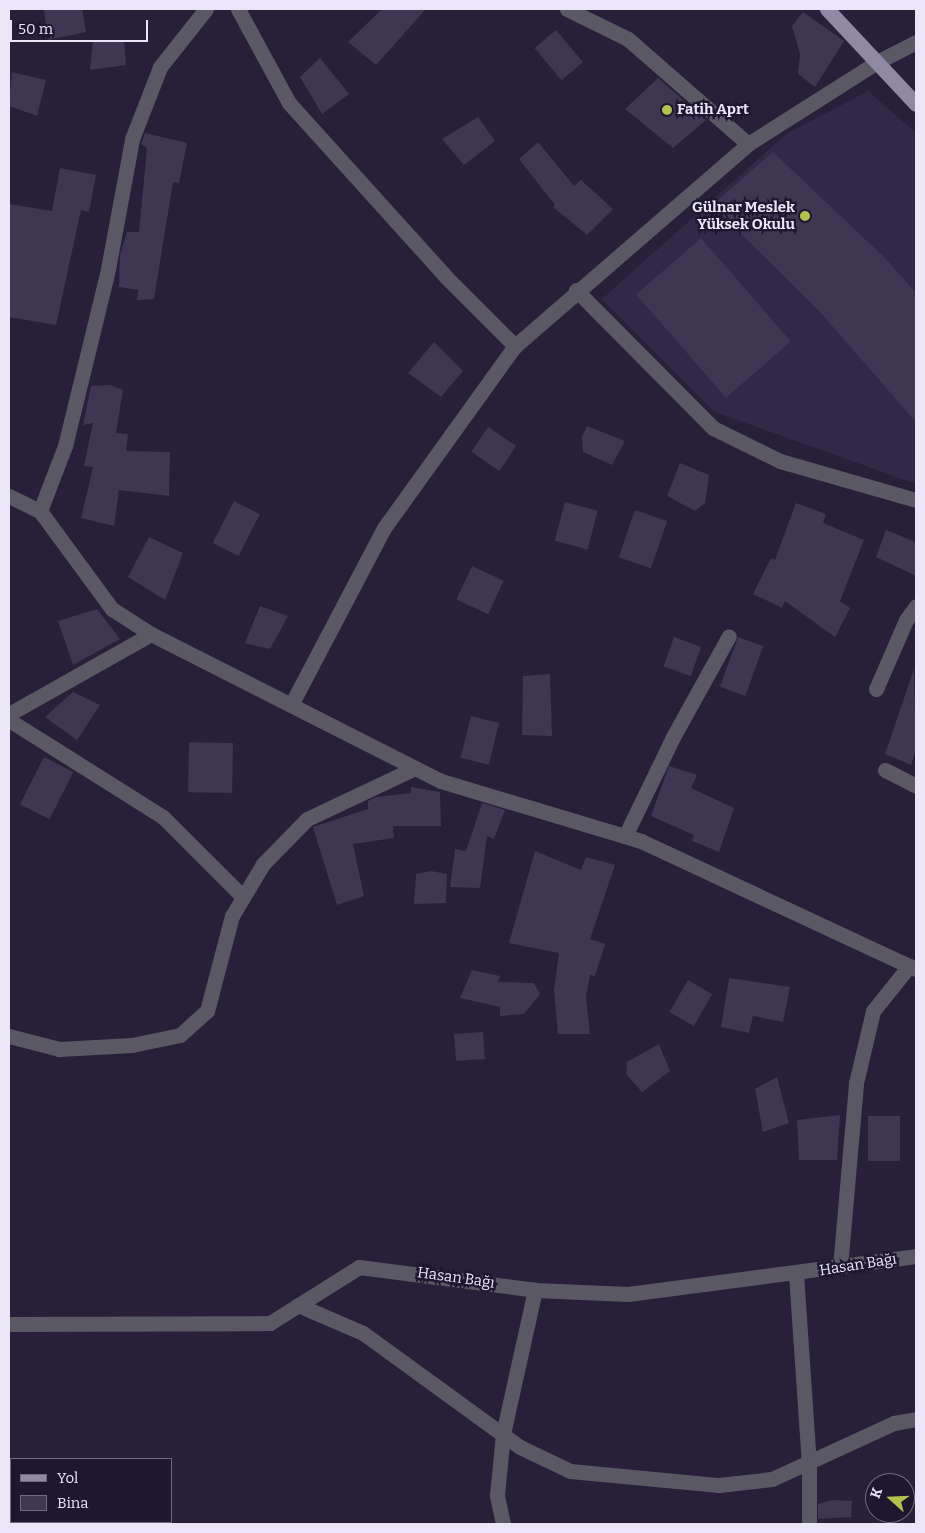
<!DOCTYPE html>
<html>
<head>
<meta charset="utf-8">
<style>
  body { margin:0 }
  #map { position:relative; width:925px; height:1533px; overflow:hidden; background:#28203a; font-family:Bitter,serif }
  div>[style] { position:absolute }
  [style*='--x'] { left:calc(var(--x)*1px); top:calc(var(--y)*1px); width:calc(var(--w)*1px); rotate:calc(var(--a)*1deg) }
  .built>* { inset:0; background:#322848 }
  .building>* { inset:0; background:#3e3652; transform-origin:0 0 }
  .minor>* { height:15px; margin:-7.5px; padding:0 7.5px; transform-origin:7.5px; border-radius:7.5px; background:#5b5865 }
  .major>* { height:15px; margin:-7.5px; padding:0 7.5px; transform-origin:7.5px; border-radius:7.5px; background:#9089a5 }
  .dots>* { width:14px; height:14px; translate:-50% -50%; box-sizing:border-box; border:2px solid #1e1730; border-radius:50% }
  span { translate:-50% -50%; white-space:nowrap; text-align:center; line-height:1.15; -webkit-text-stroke:4.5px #1e1730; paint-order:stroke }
  .poi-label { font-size:15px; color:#eae6f8; font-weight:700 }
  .left { translate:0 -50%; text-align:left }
  .right { translate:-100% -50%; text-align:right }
  .street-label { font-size:15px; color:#eae6f8 }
  .frame { position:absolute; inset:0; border:10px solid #eae6f8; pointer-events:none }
  .legend { position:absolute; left:10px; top:1458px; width:162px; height:65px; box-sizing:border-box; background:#1e1730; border:1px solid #706a80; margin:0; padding:6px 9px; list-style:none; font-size:15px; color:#eae6f8 }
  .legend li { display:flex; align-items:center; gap:10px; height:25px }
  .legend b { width:25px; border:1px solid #706a80 }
  .north { position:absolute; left:865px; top:1473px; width:50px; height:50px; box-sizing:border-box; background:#1e1730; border:1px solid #706a80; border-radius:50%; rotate:290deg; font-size:14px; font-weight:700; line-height:20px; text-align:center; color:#eae6f8 }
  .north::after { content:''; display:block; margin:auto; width:18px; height:22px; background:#b3c24b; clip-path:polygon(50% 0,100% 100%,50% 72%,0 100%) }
  .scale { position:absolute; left:10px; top:20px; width:138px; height:22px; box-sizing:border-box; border:2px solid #eae6f8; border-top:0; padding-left:6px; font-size:15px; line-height:18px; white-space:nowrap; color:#eae6f8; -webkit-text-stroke:4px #1e1730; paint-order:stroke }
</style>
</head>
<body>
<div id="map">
  <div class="built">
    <i style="clip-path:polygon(868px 91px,916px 133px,916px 484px,715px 412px,602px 299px,786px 134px)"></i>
  </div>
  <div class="building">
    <i style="clip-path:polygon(44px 9px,82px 9px,86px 32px,48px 40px)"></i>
    <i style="clip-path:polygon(382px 9px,426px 9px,376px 65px,348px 42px)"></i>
    <i style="clip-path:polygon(803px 12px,844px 41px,815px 87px,798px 74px,800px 54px,792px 26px)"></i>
    <i style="left:556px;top:30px;width:42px;height:28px;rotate:50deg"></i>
    <i style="clip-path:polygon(93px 40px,124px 40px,126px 65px,90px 70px)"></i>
    <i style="clip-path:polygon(320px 58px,349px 94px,322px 114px,300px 77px)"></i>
    <i style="clip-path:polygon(12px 72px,46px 80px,37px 116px,9px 106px)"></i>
    <i style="clip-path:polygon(658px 78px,706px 120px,673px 148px,625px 109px)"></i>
    <i style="clip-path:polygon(478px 117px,495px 141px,464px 165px,442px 139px)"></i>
    <i style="clip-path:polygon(145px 133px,187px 143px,179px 183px,173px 182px,154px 299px,137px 300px,138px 290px,119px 287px,120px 255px,127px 232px,139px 232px,147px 148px,141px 144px)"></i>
    <i style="clip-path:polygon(538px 142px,574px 186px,581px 180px,613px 209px,587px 235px,553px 207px,555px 205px,519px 159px)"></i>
    <i style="clip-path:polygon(773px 152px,885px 258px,916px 293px,916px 422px,820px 312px,712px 205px)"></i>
    <i style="clip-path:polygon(60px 168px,96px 175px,89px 212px,81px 210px,56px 325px,9px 317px,9px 204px,52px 211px)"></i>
    <i style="left:701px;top:238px;width:137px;height:86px;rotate:49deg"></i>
    <i style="clip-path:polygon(434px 342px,463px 371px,441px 397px,408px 373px)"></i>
    <i style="clip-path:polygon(110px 385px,123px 390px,116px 433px,128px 434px,126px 451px,170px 452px,169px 496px,119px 490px,114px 526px,81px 518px,93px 467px,84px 466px,93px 423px,83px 425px,91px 386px)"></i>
    <i style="clip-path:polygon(587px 426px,625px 441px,612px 465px,583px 452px,582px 437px)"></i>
    <i style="left:488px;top:427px;width:34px;height:30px;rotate:34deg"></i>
    <i style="clip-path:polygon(680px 463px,709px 475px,705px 503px,695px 511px,667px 496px)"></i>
    <i style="left:234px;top:501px;width:29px;height:47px;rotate:27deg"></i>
    <i style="left:565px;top:502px;width:34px;height:40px;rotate:15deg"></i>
    <i style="clip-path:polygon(796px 503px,826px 514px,823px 523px,864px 540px,840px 601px,850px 608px,835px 637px,785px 601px,782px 608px,753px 594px,771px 558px,775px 560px)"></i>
    <i style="left:635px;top:510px;width:34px;height:50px;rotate:19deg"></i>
    <i style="clip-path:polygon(886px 530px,916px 542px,916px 576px,876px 557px)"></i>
    <i style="clip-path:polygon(149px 537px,183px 553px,165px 600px,128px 577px)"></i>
    <i style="left:472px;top:566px;width:35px;height:37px;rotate:25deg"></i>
    <i style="clip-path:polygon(260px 606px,288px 616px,270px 649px,245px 643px)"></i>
    <i style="clip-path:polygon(97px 609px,120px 639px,73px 665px,58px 621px)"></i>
    <i style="left:674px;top:637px;width:29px;height:31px;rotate:20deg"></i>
    <i style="left:738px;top:637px;width:27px;height:53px;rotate:20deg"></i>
    <i style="clip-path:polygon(914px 669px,916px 749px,911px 765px,885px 754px)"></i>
    <i style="clip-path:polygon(550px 674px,552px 736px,522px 735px,523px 676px)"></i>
    <i style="clip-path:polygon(73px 692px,100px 705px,77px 740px,45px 717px)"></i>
    <i style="left:471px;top:716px;width:29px;height:43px;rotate:14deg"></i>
    <i style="left:233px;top:743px;width:50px;height:44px;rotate:91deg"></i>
    <i style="left:44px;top:757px;width:33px;height:53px;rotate:27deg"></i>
    <i style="clip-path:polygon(669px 766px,697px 775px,691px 788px,734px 808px,719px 852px,692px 841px,694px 835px,651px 816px)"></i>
    <i style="clip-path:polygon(411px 787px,440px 792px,441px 826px,393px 826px,394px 838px,353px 844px,364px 896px,337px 905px,313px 827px,368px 809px,368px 801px,376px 797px,411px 793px)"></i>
    <i style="clip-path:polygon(482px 803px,505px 810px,494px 839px,487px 836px,480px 888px,450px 887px,455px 849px,466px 851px)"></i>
    <i style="clip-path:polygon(535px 851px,581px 870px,586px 857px,615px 865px,590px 939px,605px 944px,595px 976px,590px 975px,586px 997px,590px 1034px,558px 1034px,554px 990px,559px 953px,509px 943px)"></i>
    <i style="clip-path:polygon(431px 871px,447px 874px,446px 903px,414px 904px,416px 874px)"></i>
    <i style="clip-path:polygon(472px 970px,500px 976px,498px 982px,534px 983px,540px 994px,524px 1014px,500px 1016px,500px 1007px,460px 998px)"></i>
    <i style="clip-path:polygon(729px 978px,790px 987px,783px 1022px,753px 1016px,749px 1033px,721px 1027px)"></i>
    <i style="left:688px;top:980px;width:28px;height:37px;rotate:30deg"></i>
    <i style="left:483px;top:1032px;width:27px;height:29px;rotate:86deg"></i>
    <i style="clip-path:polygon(659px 1044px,670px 1071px,642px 1092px,626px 1074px,627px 1062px)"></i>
    <i style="clip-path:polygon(777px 1077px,789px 1123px,763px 1132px,755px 1089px)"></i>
    <i style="clip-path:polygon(840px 1115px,837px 1160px,799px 1160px,797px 1120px)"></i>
    <i style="left:868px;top:1116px;width:32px;height:45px"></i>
    <i style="clip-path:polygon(832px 1500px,852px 1501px,851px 1517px,818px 1519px,818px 1504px)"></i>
  </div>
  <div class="minor">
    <i style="--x:238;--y:9;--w:107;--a:61.5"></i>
    <i style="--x:289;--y:103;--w:234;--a:47.9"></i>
    <i style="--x:446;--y:277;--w:98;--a:45"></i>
    <i style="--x:567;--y:9;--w:68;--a:26.2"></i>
    <i style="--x:628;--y:39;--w:159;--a:41.2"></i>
    <i style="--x:576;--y:290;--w:194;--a:45.2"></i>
    <i style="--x:713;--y:428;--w:75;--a:26.2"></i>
    <i style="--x:780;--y:461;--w:141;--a:16"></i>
    <i style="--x:9;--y:496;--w:34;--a:26"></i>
    <i style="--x:40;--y:511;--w:122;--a:53.7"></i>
    <i style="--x:112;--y:609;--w:46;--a:32.7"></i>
    <i style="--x:151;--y:634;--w:325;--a:26.9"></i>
    <i style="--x:441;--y:781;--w:209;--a:16.7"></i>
    <i style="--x:641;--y:841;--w:303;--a:25"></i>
    <i style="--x:40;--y:511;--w:70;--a:-69"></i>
    <i style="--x:65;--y:446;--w:182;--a:-76.3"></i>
    <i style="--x:108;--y:269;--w:132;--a:-79.5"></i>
    <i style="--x:132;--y:139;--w:77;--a:-68.7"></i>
    <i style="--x:160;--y:67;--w:74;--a:-51.6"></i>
    <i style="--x:876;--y:689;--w:75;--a:-66.5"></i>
    <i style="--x:906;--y:620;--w:17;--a:-54"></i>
    <i style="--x:291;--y:705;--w:200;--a:-62.3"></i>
    <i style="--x:384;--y:528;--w:224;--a:-54.3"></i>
    <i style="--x:515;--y:346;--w:308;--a:-40.9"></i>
    <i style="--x:748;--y:144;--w:153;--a:-32.4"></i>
    <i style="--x:877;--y:62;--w:44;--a:-27.1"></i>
    <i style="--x:9;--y:714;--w:163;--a:-29.4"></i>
    <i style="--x:9;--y:720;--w:182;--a:32.2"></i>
    <i style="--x:163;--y:817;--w:113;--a:45"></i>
    <i style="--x:885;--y:770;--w:35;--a:27"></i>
    <i style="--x:625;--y:836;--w:110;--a:-64.1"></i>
    <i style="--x:673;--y:737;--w:115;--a:-61"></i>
    <i style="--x:9;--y:1036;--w:52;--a:14.6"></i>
    <i style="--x:59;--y:1049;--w:73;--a:-3.1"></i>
    <i style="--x:132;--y:1045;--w:49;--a:-11.8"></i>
    <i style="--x:180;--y:1035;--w:36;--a:-42"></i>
    <i style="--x:207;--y:1011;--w:98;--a:-75.3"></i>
    <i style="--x:232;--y:916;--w:61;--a:-59.2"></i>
    <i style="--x:263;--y:864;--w:63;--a:-45.6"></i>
    <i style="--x:307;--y:819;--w:119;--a:-25.3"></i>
    <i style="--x:840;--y:1267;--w:185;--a:-85"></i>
    <i style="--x:856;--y:1083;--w:74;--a:-76.7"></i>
    <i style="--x:873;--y:1011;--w:58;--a:-51.3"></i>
    <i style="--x:796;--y:1274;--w:191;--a:86.1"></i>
    <i style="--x:809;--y:1465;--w:59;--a:90"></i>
    <i style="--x:298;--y:1305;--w:71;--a:23.3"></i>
    <i style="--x:363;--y:1333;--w:194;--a:36"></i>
    <i style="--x:520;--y:1447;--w:55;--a:25.6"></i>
    <i style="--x:570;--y:1471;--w:150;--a:5.4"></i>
    <i style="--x:719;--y:1485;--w:53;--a:-6.5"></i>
    <i style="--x:772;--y:1479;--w:134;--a:-24.7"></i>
    <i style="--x:894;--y:1423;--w:22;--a:-10"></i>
    <i style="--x:9;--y:1324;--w:261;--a:-0.2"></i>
    <i style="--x:270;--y:1323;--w:105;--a:-32.2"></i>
    <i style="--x:359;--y:1267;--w:177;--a:7.4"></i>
    <i style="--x:535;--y:1290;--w:93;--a:2.5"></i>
    <i style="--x:628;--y:1294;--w:290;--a:-7.5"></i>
    <i style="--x:503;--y:1524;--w:30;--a:-102"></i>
    <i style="--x:497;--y:1495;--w:61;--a:-84.4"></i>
    <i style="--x:503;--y:1434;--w:148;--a:-77.5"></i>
  </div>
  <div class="major">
    <i style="--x:827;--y:9;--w:130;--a:46.9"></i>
  </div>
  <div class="dots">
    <i style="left:667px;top:110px;background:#b3c24b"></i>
    <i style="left:805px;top:216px;background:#b3c24b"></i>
  </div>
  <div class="poi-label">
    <span class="left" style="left:677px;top:110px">Fatih Aprt</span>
    <span class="right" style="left:795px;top:216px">Gülnar Meslek<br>Yüksek Okulu</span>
  </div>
  <div class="street-label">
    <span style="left:858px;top:1265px;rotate:-9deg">Hasan Bağı</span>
    <span style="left:456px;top:1278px;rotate:8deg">Hasan Bağı</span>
  </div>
  <div class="frame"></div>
  <ul class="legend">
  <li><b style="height:6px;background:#9089a5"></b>Yol</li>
  <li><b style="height:14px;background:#3e3652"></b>Bina</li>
  </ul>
  <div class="north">K</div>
  <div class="scale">50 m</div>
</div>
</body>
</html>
